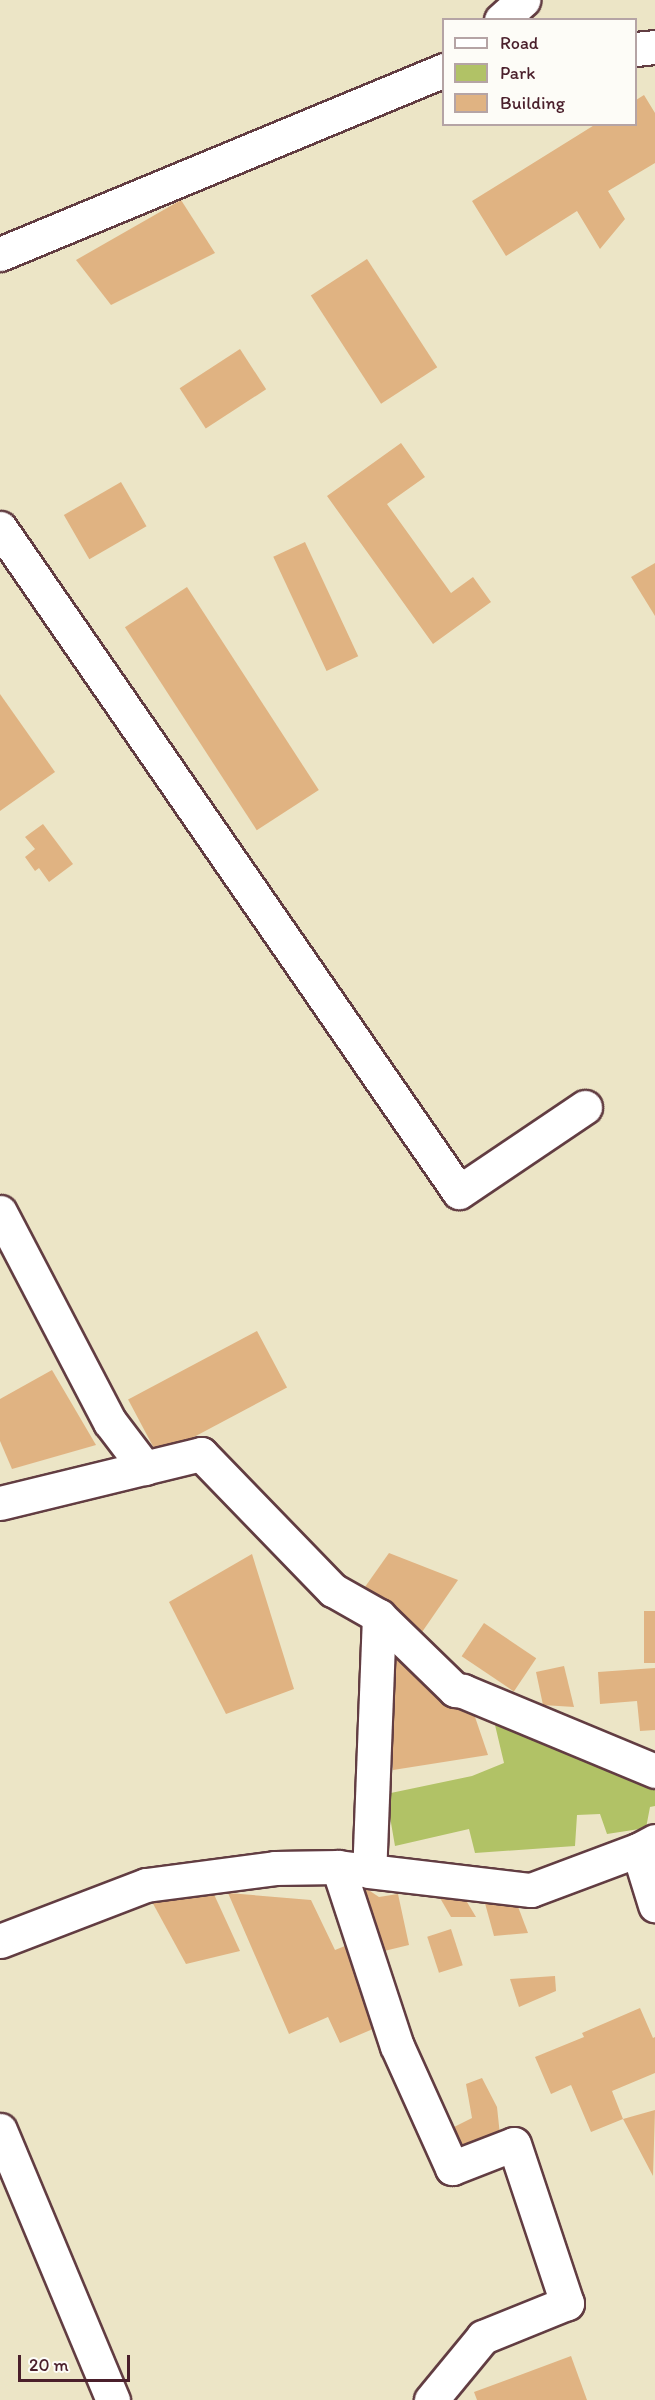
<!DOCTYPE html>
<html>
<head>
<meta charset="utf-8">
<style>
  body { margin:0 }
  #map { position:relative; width:655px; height:2400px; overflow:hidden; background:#ece5c6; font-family:Itim,sans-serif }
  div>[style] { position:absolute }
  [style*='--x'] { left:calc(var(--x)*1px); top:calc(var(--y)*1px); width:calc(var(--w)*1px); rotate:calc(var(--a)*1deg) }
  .green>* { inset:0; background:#b1c266 }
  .building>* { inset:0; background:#e0b382; transform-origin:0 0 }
  .roads { filter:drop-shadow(2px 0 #623d42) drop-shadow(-2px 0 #623d42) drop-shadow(0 2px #623d42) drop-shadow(0 -2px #623d42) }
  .minor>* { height:33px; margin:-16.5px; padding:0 16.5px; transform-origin:16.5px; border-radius:16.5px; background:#fff }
  .major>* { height:33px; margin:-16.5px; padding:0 16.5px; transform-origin:16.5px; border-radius:16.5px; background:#fff }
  span { translate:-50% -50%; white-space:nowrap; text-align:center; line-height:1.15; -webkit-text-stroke:5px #fdfcf7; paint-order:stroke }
  .legend { position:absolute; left:442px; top:18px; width:195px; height:108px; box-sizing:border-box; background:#fdfcf7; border:2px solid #b5a4a5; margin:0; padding:8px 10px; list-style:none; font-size:18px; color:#4a1f2b }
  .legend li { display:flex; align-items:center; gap:12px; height:30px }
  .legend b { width:30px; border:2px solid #b5a4a5 }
  .scale { position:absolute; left:18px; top:2355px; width:112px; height:27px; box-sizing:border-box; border:3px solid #4a1f2b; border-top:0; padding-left:8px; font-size:18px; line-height:21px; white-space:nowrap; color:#4a1f2b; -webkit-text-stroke:4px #fdfcf7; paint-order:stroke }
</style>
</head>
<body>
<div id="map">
  <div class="green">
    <i style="clip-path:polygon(495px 1725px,585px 1756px,655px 1787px,655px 1806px,650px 1807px,646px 1828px,607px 1834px,600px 1814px,577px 1815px,575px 1846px,475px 1853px,469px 1829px,395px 1846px,386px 1794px,472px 1776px,504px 1763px)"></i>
  </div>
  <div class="building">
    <i style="clip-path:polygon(644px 95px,655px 113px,655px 163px,608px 191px,625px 219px,600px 249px,577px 211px,506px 256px,472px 201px,596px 124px,636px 124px,636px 100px)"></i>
    <i style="clip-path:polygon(181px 200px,215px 253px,111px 305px,76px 260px)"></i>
    <i style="left:367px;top:259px;width:129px;height:67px;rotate:57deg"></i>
    <i style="left:240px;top:349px;width:48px;height:72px;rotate:57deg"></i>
    <i style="clip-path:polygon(401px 443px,425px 477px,387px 504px,451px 593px,473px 577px,491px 602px,433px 644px,327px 496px)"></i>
    <i style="left:121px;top:482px;width:51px;height:66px;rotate:60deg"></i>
    <i style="left:305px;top:542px;width:126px;height:35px;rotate:65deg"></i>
    <i style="clip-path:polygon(655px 563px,655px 616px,631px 577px)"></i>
    <i style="left:187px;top:587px;width:242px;height:74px;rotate:57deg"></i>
    <i style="clip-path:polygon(0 694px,55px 772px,0 811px)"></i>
    <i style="clip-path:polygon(43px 824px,73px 864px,49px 882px,39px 868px,35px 871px,25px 857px,35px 849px,25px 837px)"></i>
    <i style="left:257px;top:1331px;width:64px;height:146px;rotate:62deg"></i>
    <i style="clip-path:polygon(52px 1370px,96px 1445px,12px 1469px,0 1441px,0 1399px)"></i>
    <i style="clip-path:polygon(389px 1553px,458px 1580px,420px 1635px,360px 1594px)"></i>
    <i style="clip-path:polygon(252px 1554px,294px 1689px,226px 1714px,169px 1602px)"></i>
    <i style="left:644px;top:1611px;width:11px;height:52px"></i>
    <i style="left:484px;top:1623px;width:63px;height:40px;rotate:34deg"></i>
    <i style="clip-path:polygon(393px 1643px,474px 1714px,488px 1755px,393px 1770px)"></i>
    <i style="clip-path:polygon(564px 1666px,574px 1707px,543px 1705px,536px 1672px)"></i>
    <i style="clip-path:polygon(655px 1668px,655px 1730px,640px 1731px,637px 1701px,600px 1704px,598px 1672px)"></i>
    <i style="clip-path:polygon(361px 1885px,379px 1897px,398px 1894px,409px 1945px,380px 1952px)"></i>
    <i style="clip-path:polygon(212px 1890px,240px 1951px,186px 1964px,151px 1900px)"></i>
    <i style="clip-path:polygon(228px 1893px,311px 1900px,335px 1950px,345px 1946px,380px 2026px,340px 2043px,328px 2017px,289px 2034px)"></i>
    <i style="clip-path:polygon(483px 1896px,517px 1904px,528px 1933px,494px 1936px)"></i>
    <i style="clip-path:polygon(464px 1897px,476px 1917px,451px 1917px,440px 1898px)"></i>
    <i style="left:451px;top:1929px;width:38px;height:25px;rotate:72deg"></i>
    <i style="clip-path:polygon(555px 1976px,556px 1991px,519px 2007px,510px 1979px)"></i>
    <i style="clip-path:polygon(640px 2008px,653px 2038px,655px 2037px,655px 2073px,612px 2091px,623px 2119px,655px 2110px,653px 2176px,623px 2119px,591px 2132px,571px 2085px,551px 2094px,535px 2057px,584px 2037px,582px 2033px)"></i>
    <i style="clip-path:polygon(482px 2078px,497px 2107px,500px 2135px,459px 2152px,452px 2128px,472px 2118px,466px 2084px)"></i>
    <i style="clip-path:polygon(571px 2356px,587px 2400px,477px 2400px,474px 2392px)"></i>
  </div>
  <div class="roads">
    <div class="minor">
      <i style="--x:501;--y:20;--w:30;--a:-42"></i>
      <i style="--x:0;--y:528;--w:807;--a:55.35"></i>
      <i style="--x:459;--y:1192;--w:152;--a:-34"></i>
      <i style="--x:0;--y:1212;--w:237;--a:62.4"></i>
      <i style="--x:110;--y:1422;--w:58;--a:52.7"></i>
      <i style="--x:0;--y:1503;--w:207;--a:-13.7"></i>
      <i style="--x:201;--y:1454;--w:190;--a:45.9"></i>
      <i style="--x:333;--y:1590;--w:53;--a:29.5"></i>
      <i style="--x:379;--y:1616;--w:106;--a:44.2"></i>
      <i style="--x:455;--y:1690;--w:8;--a:7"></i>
      <i style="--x:463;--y:1691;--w:208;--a:22.6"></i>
      <i style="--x:379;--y:1616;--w:255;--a:92.2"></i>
      <i style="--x:369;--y:1871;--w:163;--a:6.7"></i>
      <i style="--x:531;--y:1890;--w:114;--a:-20.5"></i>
      <i style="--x:638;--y:1850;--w:19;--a:-28"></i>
      <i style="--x:638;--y:1850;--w:58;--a:72.8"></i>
      <i style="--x:338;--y:1867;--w:188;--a:71.8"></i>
      <i style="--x:397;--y:2046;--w:134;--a:65.7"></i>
      <i style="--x:452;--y:2168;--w:66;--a:-21.2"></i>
      <i style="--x:514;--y:2144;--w:168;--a:71.6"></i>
      <i style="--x:567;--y:2303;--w:91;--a:158"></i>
      <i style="--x:483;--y:2337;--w:82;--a:129.5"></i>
      <i style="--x:0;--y:1941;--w:156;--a:-21"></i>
      <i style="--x:146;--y:1885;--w:130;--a:-7.5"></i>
      <i style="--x:275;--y:1868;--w:63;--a:-0.9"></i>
      <i style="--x:338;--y:1867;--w:21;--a:8"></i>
      <i style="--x:0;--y:2130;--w:293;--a:67.3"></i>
    </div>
    <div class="major">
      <i style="--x:636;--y:49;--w:19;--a:-6"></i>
      <i style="--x:0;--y:254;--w:481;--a:-22.5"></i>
    </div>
  </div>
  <ul class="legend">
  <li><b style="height:8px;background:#fff"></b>Road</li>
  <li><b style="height:16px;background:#b1c266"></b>Park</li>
  <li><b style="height:16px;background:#e0b382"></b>Building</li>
  </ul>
  <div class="scale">20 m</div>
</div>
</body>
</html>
